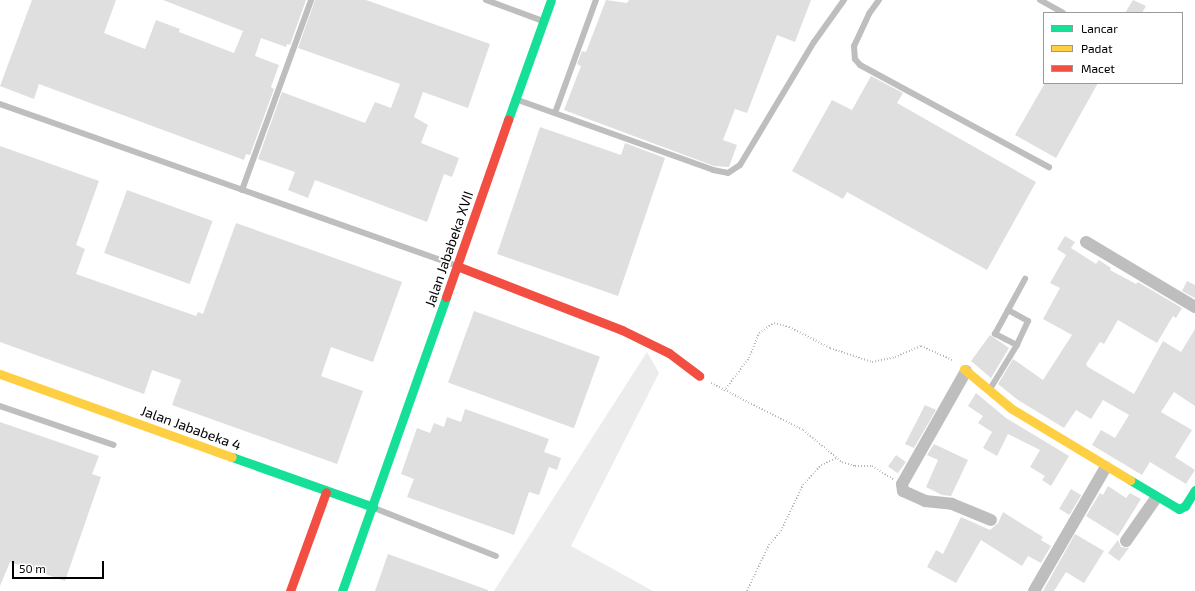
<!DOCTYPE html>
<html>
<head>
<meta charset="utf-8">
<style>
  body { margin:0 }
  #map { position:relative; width:1195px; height:591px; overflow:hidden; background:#fff; font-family:"Exo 2",sans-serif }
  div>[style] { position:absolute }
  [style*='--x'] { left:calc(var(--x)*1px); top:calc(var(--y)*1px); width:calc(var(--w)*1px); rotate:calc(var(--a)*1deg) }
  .green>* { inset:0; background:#ececec }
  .building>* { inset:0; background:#dfdfdf; transform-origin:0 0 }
  .path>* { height:2px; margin-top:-1px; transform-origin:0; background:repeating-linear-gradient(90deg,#b9b9b9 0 1px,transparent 0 3px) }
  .lane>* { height:6px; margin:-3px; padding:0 3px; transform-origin:3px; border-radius:3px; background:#bebebe }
  .street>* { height:12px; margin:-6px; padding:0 6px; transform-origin:6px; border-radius:6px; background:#bebebe }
  .fast>* { height:9px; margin:-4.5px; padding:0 4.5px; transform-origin:4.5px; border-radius:4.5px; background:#16e098 }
  .slow>* { height:9px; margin:-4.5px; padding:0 4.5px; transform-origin:4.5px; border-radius:4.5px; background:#ffcf43 }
  .jam>* { height:9px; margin:-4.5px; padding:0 4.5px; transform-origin:4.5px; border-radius:4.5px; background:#f24e42 }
  span { translate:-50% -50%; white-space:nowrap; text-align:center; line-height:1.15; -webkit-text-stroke:3.5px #fff; paint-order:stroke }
  .street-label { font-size:14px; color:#000 }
  .legend { position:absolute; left:1043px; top:12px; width:140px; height:72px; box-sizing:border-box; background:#fff; border:1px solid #999; margin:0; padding:5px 7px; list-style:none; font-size:12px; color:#000 }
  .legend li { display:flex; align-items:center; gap:8px; height:20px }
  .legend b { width:20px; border:1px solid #999 }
  .scale { position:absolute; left:12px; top:561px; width:92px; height:18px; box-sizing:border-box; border:2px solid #000; border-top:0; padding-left:5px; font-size:12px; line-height:14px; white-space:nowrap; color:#000; -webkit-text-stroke:3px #fff; paint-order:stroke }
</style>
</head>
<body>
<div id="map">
  <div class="green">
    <i style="clip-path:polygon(647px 352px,659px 373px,571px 546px,653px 591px,494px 591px)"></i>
  </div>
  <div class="building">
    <i style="clip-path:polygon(32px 0,116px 0,104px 33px,145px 49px,156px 20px,180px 29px,179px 32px,234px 53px,243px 31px,163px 0,306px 0,290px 45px,287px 44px,286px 47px,261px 38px,255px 56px,279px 65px,271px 87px,274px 89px,250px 155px,246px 154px,244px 160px,39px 84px,34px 99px,0 86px)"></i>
    <i style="clip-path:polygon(315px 0,366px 0,490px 44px,468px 108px,423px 92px,414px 117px,428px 125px,421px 143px,459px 158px,452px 177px,444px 174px,427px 222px,315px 180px,308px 198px,288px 190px,295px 172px,258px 159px,282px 92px,365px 123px,375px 102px,391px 108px,400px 84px,298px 48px)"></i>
    <i style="clip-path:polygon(606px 0,627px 3px,629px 0,811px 0,795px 42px,777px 35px,747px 113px,735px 109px,723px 140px,737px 145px,729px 167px,714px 166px,564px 110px,581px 66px,577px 64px,582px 51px,586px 52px)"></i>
    <i style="clip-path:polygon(1133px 0,1146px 6px,1142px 13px,1125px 13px)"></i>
    <i style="clip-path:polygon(871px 76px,903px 93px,897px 103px,1036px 182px,987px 270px,847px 192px,843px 199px,792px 171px,832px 100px,852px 110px)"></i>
    <i style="clip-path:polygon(1045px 83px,1098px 83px,1056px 158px,1015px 135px)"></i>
    <i style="clip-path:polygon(540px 127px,621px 155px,625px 143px,665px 158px,618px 296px,497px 254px)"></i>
    <i style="clip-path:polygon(0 146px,99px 181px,76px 245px,85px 249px,76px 274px,196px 316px,198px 312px,203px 314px,236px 223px,402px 282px,373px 362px,331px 347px,321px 376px,363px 391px,337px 464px,172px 405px,181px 380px,152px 370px,144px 394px,0 342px)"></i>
    <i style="left:127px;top:190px;width:91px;height:67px;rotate:20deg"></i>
    <i style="clip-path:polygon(1065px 236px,1075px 242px,1071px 248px,1096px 264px,1099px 260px,1111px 268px,1110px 270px,1136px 284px,1138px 282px,1182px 308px,1176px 318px,1173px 316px,1157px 343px,1118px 320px,1104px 344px,1100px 342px,1086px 364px,1088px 367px,1134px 394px,1163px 341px,1181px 352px,1195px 329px,1195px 406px,1174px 392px,1161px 412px,1192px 430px,1175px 457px,1195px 470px,1186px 484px,1150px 462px,1142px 475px,1092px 445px,1101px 430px,1115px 438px,1129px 415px,1103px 400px,1091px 419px,1076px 410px,1064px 428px,1018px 400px,998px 384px,1013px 359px,1043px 380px,1072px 335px,1043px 319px,1060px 288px,1050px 283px,1066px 255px,1057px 249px)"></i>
    <i style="clip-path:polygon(1187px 281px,1195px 285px,1195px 298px,1182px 291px)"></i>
    <i style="left:474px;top:311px;width:134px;height:76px;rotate:20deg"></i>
    <i style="clip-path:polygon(990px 335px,1009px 348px,991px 378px,971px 361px)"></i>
    <i style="clip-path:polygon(976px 393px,1006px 418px,1069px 456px,1051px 486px,1042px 480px,1045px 476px,1030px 467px,1040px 450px,1008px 434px,997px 456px,983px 448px,992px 432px,978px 423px,983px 416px,968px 406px)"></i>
    <i style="clip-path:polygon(925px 405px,936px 410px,914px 448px,905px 444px)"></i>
    <i style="clip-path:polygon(465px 409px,549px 439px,544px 452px,561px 458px,557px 470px,549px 467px,539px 495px,529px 492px,514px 535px,407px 497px,414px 479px,401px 474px,417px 428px,430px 433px,434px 423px,444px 427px,447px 417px,461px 422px)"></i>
    <i style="clip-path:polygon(0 422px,99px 456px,92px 474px,101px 477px,65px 581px,10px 562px,0 586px)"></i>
    <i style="clip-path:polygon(934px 444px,968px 460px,951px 496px,942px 495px,926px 487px,938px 460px,927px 455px)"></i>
    <i style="left:896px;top:455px;width:12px;height:14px;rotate:35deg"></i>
    <i style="clip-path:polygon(1108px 486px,1126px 498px,1130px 493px,1141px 499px,1118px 536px,1086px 516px,1100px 493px,1103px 495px)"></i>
    <i style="left:1071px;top:489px;width:12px;height:23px;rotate:31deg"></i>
    <i style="clip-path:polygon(1003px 512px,1043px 537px,1041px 540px,1051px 546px,1041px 563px,1028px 556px,1022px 566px,981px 540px,956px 583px,927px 567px,936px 550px,943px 554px,961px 517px,990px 530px,998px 523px)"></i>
    <i style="clip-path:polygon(1075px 534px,1104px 551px,1084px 583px,1066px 572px,1054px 591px,1043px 591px)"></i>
    <i style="clip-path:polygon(1118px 540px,1121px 547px,1129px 548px,1119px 561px,1108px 553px)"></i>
    <i style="clip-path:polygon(388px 554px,488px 590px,488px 591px,375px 591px)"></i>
  </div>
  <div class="path">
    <i style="--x:711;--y:383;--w:103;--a:27.1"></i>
    <i style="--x:803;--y:430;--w:50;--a:39.4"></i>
    <i style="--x:842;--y:462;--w:14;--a:17"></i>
    <i style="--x:855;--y:466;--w:17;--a:0"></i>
    <i style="--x:872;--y:466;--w:25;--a:32"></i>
    <i style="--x:724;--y:391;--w:41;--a:-52.9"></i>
    <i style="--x:749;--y:358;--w:27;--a:-68"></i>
    <i style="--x:759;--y:333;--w:18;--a:-34"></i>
    <i style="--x:774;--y:323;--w:16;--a:15"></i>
    <i style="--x:789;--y:327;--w:46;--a:27.1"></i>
    <i style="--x:830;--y:348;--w:44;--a:18.4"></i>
    <i style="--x:872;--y:362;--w:24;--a:-12"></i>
    <i style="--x:895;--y:357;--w:28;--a:-23"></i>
    <i style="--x:921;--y:346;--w:35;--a:24"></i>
    <i style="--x:747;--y:591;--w:51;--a:-64.4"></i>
    <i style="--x:769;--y:545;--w:18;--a:-49"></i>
    <i style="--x:781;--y:531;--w:51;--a:-64.4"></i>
    <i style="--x:803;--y:485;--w:27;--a:-48"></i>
    <i style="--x:821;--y:465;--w:17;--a:-25"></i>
  </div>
  <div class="lane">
    <i style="--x:486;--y:0;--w:61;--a:20.2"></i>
    <i style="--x:879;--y:0;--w:17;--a:126"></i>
    <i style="--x:869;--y:14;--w:35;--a:115"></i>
    <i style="--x:854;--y:46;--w:13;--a:86"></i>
    <i style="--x:855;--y:59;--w:8;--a:50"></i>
    <i style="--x:860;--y:65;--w:215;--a:28.4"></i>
    <i style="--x:1040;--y:0;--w:26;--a:29"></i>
    <i style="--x:518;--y:100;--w:207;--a:19.7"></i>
    <i style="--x:713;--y:170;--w:15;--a:11"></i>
    <i style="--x:728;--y:173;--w:14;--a:-34"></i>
    <i style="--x:740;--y:165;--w:144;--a:-59"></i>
    <i style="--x:814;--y:42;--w:52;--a:-54.5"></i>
    <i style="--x:0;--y:104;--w:483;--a:19.5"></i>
    <i style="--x:555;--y:113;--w:120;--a:-70.1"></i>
    <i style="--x:242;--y:190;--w:202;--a:-70"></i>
    <i style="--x:1008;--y:310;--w:23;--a:29"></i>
    <i style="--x:1028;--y:321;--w:26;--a:115"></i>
    <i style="--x:990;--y:389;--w:52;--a:-58.5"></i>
    <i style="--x:1017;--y:345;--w:25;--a:-153"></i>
    <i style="--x:995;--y:334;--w:63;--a:-61.4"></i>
    <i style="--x:0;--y:406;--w:120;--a:18.9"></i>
    <i style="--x:374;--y:508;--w:131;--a:21.5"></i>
  </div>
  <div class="street">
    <i style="--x:1086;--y:242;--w:127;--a:30.8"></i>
    <i style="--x:966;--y:371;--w:130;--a:119.5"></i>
    <i style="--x:902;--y:484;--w:7;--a:82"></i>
    <i style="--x:903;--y:491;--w:24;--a:24"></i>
    <i style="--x:925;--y:501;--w:27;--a:6"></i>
    <i style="--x:952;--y:504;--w:42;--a:22.3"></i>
    <i style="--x:1126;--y:541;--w:52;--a:-55.1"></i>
    <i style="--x:1034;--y:591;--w:143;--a:-59.9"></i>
  </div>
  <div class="fast">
    <i style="--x:508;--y:120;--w:127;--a:-70.3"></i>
    <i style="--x:232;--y:457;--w:150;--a:19.5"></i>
    <i style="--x:1130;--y:480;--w:57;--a:30.6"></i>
    <i style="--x:1179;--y:509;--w:7;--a:-27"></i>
    <i style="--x:1185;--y:506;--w:19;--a:-58"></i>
    <i style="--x:342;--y:591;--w:312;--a:-70.5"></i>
  </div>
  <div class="slow">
    <i style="--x:964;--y:369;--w:62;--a:39.8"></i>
    <i style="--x:1012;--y:409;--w:138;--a:31"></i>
    <i style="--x:0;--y:374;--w:246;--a:19.7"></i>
  </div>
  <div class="jam">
    <i style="--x:457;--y:266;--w:177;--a:21.2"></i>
    <i style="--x:622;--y:330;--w:52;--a:26.1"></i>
    <i style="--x:669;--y:353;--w:38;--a:37"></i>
    <i style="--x:446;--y:297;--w:188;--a:-70.7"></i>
    <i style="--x:290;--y:591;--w:105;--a:-70"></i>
  </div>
  <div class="street-label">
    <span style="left:449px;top:249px;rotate:-71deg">Jalan Jababeka XVII</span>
    <span style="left:191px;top:428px;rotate:20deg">Jalan Jababeka 4</span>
  </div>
  <ul class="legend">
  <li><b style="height:5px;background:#16e098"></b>Lancar</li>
  <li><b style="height:5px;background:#ffcf43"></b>Padat</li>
  <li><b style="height:5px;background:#f24e42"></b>Macet</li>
  </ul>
  <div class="scale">50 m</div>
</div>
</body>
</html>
